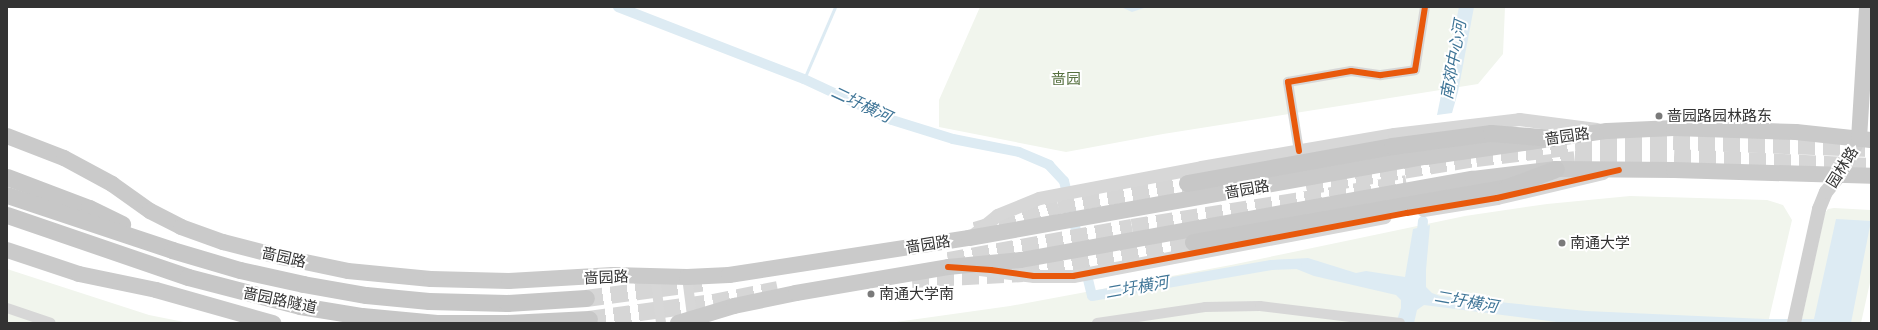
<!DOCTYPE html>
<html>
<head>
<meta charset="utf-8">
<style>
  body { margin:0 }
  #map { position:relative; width:1878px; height:330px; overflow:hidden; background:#fff; font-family:"Space Grotesk","Noto Sans SC",sans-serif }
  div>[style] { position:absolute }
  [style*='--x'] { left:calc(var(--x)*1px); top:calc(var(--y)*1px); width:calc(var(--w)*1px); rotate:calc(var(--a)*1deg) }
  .green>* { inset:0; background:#f1f5ed }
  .water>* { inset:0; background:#ddebf3 }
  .stream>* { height:3px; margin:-1.5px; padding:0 1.5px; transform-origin:1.5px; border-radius:1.5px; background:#ddebf3 }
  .canal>* { height:10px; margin:-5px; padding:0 5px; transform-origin:5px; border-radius:5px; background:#ddebf3 }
  .trunk-tunnel>* { height:17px; margin-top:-8.5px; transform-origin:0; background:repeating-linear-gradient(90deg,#d6d6d6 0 17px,transparent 0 25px) }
  .minor>* { height:10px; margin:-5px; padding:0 5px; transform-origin:5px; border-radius:5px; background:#d7d7d7 }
  .tertiary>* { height:13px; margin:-6.5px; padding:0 6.5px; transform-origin:6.5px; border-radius:6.5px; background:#d7d7d7 }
  .secondary>* { height:14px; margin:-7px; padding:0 7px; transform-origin:7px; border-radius:7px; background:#d0d0d0 }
  .primary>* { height:16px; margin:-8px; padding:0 8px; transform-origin:8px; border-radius:8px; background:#cacaca }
  .trunk>* { height:17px; margin:-8.5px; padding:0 8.5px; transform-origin:8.5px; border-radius:8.5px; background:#c7c7c7 }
  .cycleway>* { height:6px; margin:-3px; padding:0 3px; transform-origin:3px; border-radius:3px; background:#e8590c }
  .dots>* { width:11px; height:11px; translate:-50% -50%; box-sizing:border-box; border:2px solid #fff; border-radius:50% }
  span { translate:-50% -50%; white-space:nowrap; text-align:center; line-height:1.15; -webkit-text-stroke:4px #fff; paint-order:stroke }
  .park-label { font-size:15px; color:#56703f }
  .poi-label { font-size:15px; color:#333 }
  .left { translate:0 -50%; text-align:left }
  .street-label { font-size:15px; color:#333 }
  .water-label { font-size:16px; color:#3f7597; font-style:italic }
  .frame { position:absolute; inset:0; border:8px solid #333; pointer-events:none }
</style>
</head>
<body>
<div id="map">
  <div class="green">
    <i style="clip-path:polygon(980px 7px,1505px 7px,1503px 54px,1478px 84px,1163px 134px,1066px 152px,939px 127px,939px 100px)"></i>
    <i style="clip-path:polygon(1630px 196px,1767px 200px,1783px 205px,1792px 220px,1768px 323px,889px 323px,1010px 306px,1231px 265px,1465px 216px,1547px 204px)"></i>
    <i style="clip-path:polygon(1834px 208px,1871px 210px,1871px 278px,1861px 323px,1801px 323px,1825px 213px,1828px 209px)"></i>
    <i style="clip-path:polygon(7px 269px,149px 315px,189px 323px,7px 323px)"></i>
  </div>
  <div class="water">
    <i style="clip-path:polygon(1121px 7px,1147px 7px,1132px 12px)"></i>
    <i style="clip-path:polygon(1459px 7px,1474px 7px,1458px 92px,1452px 113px,1437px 115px)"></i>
    <i style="clip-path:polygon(1836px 219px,1871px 221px,1851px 323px,1564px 323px,1424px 305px,1417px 310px,1414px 323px,1396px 323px,1401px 308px,1401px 300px,1396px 295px,1314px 276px,1274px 260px,1308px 258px,1356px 273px,1366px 271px,1405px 277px,1413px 229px,1430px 225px,1426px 270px,1426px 287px,1432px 293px,1440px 296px,1586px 311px,1765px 319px,1814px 319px)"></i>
  </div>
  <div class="stream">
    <i style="--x:804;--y:79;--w:78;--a:-66.7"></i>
  </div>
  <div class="canal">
    <i style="--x:618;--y:7;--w:199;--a:21.2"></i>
    <i style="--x:804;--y:79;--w:97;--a:25"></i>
    <i style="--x:892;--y:120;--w:64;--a:17.3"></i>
    <i style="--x:953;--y:139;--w:67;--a:11.1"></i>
    <i style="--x:1019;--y:152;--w:33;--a:23"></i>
    <i style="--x:1049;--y:165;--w:22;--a:47"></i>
    <i style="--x:1064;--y:181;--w:118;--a:76.3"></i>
    <i style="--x:1092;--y:296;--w:182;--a:-9.8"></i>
    <i style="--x:1271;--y:265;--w:26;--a:-2"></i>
    <i style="--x:1421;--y:240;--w:19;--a:-84"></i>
  </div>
  <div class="trunk-tunnel">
    <i style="--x:1536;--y:164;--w:39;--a:-7"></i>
    <i style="--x:1575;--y:159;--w:99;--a:-1.2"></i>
    <i style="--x:1674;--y:157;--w:197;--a:2.6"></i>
    <i style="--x:1306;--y:186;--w:172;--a:-9.4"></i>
    <i style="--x:1476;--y:158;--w:100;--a:-6.9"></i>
    <i style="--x:1575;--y:146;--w:98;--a:-2.9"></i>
    <i style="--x:1673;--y:141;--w:198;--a:2"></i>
    <i style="--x:975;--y:230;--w:87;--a:-16.8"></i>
    <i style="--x:1058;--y:205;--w:131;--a:-9.7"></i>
    <i style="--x:948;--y:260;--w:187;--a:-10.2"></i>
    <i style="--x:1132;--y:227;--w:278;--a:-9.1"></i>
    <i style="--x:912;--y:279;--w:111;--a:-3.1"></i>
    <i style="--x:1023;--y:273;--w:173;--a:-10.3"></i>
    <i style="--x:586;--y:298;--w:121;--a:-7.6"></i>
    <i style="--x:589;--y:319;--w:125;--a:-7.8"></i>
    <i style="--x:713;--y:302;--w:66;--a:-11.3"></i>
  </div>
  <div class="minor">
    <i style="--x:1299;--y:151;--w:70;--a:-99.1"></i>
    <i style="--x:1288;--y:82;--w:64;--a:-9.9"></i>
    <i style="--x:1351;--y:71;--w:30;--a:8"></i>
    <i style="--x:1381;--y:75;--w:34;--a:-8"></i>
    <i style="--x:1415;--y:70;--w:64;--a:-81"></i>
    <i style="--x:655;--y:276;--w:47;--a:82.7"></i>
    <i style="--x:687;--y:277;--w:46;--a:82.6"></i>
    <i style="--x:7;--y:308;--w:46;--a:18.8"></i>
    <i style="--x:1097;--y:323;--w:109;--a:-8.4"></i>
    <i style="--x:1205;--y:307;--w:55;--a:-1"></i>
    <i style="--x:1260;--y:306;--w:141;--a:6.9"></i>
  </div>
  <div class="tertiary">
    <i style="--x:1423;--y:210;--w:75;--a:-9.2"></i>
    <i style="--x:1497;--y:198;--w:109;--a:-13.3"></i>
    <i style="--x:969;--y:238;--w:36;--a:-39"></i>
    <i style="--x:997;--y:215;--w:45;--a:-22"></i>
    <i style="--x:1039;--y:198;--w:165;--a:-10.8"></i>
    <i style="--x:1201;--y:167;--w:196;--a:-9.7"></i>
    <i style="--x:1394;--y:134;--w:126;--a:-6.8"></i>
    <i style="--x:1519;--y:119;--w:78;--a:7.4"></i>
    <i style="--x:980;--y:269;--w:54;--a:7.4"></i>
    <i style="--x:1034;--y:276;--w:39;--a:0"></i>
    <i style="--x:1073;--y:276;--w:317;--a:-10.7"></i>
  </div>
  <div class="secondary">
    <i style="--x:1794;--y:323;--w:117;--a:-77.6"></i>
    <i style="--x:1819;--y:209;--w:18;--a:-68"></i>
    <i style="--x:1826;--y:192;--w:22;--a:-51"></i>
    <i style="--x:1840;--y:175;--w:41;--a:-62.2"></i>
  </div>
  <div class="primary">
    <i style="--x:7;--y:136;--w:61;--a:21.1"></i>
    <i style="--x:64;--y:158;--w:55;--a:28.4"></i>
    <i style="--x:112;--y:184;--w:47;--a:35.4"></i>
    <i style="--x:150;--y:211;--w:35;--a:27"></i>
    <i style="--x:181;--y:227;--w:45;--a:19.7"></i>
    <i style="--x:223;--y:242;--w:60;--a:14.5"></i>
    <i style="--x:281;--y:257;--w:68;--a:11.8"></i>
    <i style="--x:348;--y:271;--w:83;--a:5.5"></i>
    <i style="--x:431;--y:279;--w:78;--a:1.5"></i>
    <i style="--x:509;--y:281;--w:104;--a:-3.3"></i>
    <i style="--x:613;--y:275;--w:74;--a:1.5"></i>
    <i style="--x:687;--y:277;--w:42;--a:-2.7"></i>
    <i style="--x:729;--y:275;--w:243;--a:-8.8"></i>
    <i style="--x:969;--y:238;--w:464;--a:-10.1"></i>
    <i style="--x:1426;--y:157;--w:183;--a:-8.2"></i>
    <i style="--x:1607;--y:131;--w:67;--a:-2.6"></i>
    <i style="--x:1674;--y:128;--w:122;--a:1.9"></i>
    <i style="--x:1796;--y:132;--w:75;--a:6.1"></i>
    <i style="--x:1859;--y:139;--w:132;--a:-86.5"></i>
    <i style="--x:7;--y:250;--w:76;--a:18.4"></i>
    <i style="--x:79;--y:274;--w:79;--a:11.7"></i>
    <i style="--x:156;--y:290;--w:122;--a:15.8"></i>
    <i style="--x:678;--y:323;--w:59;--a:-16.9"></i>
    <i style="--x:734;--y:306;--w:63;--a:-11.8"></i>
    <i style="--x:796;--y:293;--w:154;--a:-9.7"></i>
    <i style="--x:948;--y:267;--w:73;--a:-5.5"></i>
    <i style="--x:1021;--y:260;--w:459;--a:-10.2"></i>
    <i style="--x:1473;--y:179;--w:84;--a:-6.9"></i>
    <i style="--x:1556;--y:169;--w:118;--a:0.5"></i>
    <i style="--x:1674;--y:170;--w:197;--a:1.7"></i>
  </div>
  <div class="trunk">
    <i style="--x:7;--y:177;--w:88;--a:20.7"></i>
    <i style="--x:89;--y:208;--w:37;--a:26"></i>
    <i style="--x:1187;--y:183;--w:208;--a:-10.2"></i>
    <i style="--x:1392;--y:146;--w:100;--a:-7.5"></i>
    <i style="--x:1491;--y:133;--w:62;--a:4.6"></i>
    <i style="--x:7;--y:195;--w:174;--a:18.4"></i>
    <i style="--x:172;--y:250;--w:71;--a:16.4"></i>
    <i style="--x:240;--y:270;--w:65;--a:12.5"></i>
    <i style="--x:303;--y:284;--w:64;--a:9.9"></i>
    <i style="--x:366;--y:295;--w:63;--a:5.4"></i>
    <i style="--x:429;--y:301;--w:78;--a:1.5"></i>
    <i style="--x:507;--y:303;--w:79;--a:-3.6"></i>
    <i style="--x:7;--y:215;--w:191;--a:18.9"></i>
    <i style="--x:188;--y:277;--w:116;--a:14.5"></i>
    <i style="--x:300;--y:306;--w:63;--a:9.2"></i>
    <i style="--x:362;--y:316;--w:75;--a:5.3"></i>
    <i style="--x:437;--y:323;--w:70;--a:0"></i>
    <i style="--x:507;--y:323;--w:82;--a:-2.8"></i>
    <i style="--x:1193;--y:242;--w:319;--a:-9.9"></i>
    <i style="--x:1507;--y:187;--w:52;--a:-20.2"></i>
  </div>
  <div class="cycleway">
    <i style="--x:1299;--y:151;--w:70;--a:-99.1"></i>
    <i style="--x:1288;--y:82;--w:64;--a:-9.9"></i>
    <i style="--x:1351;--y:71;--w:30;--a:8"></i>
    <i style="--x:1381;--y:75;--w:34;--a:-8"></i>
    <i style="--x:1415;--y:70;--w:64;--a:-81"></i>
    <i style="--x:948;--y:267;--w:43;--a:4"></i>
    <i style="--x:991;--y:270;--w:43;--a:7.9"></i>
    <i style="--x:1034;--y:276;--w:39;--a:0"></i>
    <i style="--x:1073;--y:276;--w:340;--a:-10.7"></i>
    <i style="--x:1407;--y:213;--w:91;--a:-9.5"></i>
    <i style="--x:1497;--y:198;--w:125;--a:-12.9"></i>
  </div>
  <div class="dots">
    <i style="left:1659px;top:116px;background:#7a7a7a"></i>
    <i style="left:1562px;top:243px;background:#7a7a7a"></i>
    <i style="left:871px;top:294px;background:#7a7a7a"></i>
  </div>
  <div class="park-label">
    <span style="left:1066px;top:79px">啬园</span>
  </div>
  <div class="poi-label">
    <span class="left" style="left:1667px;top:116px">啬园路园林路东</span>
    <span class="left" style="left:1570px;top:243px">南通大学</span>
    <span class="left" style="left:879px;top:294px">南通大学南</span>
  </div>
  <div class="street-label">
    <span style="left:1567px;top:136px;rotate:-8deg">啬园路</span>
    <span style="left:1842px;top:167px;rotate:-58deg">园林路</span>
    <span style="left:1247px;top:189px;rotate:-10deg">啬园路</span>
    <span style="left:928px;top:244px;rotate:-9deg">啬园路</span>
    <span style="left:284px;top:257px;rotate:13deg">啬园路</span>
    <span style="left:606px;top:277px;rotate:-2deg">啬园路</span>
    <span style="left:280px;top:300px;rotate:12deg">啬园路隧道</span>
  </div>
  <div class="water-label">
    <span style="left:1454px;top:60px;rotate:-80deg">南郊中心河</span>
    <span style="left:861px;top:105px;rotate:25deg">二圩横河</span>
    <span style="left:1137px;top:288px;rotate:-10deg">二圩横河</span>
    <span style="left:1466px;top:302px;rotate:10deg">二圩横河</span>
  </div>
  <div class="frame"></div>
</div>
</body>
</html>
